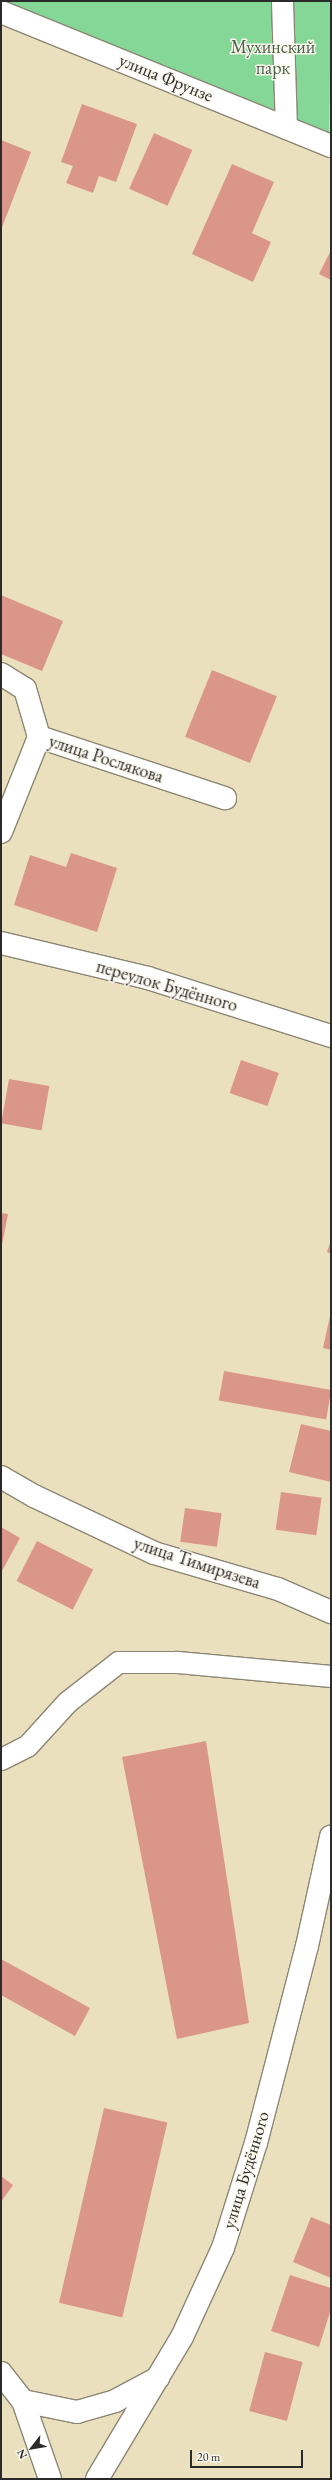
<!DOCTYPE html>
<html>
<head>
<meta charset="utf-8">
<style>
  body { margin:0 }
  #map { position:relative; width:332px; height:2480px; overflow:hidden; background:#ebe0bd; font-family:"EB Garamond",serif }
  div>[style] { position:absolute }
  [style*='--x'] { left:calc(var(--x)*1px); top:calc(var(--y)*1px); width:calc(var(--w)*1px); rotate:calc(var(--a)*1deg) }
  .green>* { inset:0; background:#85d798 }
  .building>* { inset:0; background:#da9689; transform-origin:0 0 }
  .roads { filter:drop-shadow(1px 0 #8b8674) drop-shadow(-1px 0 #8b8674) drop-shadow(0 1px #8b8674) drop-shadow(0 -1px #8b8674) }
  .lane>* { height:21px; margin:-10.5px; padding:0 10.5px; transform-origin:10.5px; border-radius:10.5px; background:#fff }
  .street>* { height:22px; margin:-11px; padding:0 11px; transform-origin:11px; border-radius:11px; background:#fff }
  span { translate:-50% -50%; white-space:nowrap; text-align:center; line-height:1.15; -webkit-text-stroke:3px #fbf7ec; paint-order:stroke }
  .park-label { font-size:18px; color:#465f4c }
  .street-label { font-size:18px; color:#2b2b2b }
  .frame { position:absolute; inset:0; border:2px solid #2b2b2b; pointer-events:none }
  .north { position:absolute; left:12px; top:2428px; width:40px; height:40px; -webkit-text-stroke:3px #fbf7ec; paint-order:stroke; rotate:239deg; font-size:11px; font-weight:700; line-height:16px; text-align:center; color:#2b2b2b }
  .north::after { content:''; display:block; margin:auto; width:14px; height:18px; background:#2b2b2b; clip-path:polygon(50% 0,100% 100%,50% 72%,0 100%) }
  .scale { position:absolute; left:190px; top:2450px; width:113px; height:18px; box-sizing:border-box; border:2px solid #2b2b2b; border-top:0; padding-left:5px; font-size:12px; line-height:14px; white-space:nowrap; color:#2b2b2b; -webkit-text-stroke:3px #fbf7ec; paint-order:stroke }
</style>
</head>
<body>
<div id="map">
  <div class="green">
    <i style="clip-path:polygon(1px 1px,331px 1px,329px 145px,1px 8px)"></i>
  </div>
  <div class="building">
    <i style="clip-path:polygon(82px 104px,137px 124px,116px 182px,99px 176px,93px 193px,66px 183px,73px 166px,61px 162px)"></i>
    <i style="left:154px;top:133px;width:42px;height:61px;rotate:24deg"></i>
    <i style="clip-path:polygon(1px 140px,31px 152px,1px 230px)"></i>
    <i style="clip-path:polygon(232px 164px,274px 182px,252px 233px,271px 242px,253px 282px,192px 254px)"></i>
    <i style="clip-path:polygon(331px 250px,331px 280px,319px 274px)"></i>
    <i style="clip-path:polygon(1px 595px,63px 621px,42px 671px,1px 654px)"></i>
    <i style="left:212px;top:670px;width:70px;height:72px;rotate:22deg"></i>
    <i style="clip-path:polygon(71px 853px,117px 868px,97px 932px,14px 905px,30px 855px,66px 867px)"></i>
    <i style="left:241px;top:1060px;width:40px;height:35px;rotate:19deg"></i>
    <i style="left:9px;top:1079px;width:41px;height:45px;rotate:10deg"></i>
    <i style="clip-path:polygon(1px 1213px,8px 1214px,2px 1245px,1px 1245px)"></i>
    <i style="clip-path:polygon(331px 1240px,331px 1254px,327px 1252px)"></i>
    <i style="clip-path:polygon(330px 1316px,331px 1316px,331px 1350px,323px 1348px)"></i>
    <i style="left:224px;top:1371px;width:109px;height:30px;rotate:10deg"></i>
    <i style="clip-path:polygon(301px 1424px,331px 1431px,331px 1482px,289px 1472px)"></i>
    <i style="left:281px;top:1492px;width:41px;height:38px;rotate:8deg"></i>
    <i style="left:185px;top:1508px;width:37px;height:34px;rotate:8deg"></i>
    <i style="clip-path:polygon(1px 1527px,20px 1538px,2px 1571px,1px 1570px)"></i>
    <i style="left:37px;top:1541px;width:63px;height:45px;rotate:27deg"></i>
    <i style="clip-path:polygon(206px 1741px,249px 2023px,177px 2039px,122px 1757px)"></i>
    <i style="clip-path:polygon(1px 1959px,90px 2008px,75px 2036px,1px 1995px)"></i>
    <i style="left:104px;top:2108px;width:65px;height:200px;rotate:13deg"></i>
    <i style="clip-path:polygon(1px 2176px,13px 2185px,1px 2202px)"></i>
    <i style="clip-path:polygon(311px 2217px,331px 2225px,331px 2278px,293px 2262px)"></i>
    <i style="clip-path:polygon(290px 2275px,331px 2288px,331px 2309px,319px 2347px,271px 2331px)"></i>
    <i style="left:265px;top:2352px;width:39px;height:61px;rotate:15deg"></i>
  </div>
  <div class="roads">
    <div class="lane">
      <i style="--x:282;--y:1;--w:127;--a:88.2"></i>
      <i style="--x:1;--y:1759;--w:29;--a:-27"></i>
      <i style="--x:27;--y:1746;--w:59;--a:-47.7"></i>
      <i style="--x:67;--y:1702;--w:65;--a:-38.1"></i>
      <i style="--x:118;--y:1662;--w:59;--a:0"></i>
      <i style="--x:177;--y:1662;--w:155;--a:5.2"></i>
    </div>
    <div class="street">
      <i style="--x:1;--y:12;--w:356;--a:22.1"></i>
      <i style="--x:1;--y:674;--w:28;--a:32"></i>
      <i style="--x:25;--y:689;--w:50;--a:73.7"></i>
      <i style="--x:39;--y:737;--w:196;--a:18.2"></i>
      <i style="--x:1;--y:832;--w:102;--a:-68.2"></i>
      <i style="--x:1;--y:943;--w:151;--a:13.4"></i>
      <i style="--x:148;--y:978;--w:192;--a:17.6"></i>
      <i style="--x:1;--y:1477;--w:38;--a:30"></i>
      <i style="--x:34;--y:1496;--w:133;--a:25.4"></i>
      <i style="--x:154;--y:1553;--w:129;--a:16.2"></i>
      <i style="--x:278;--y:1589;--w:58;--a:23.5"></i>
      <i style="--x:1;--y:2373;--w:36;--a:52"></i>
      <i style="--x:23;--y:2401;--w:83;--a:70.9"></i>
      <i style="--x:23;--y:2401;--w:55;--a:11.5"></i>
      <i style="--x:77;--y:2412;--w:40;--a:-16"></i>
      <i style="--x:115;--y:2401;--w:49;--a:-28.1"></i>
      <i style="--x:97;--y:2479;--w:165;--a:-59.1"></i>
      <i style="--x:182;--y:2337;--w:98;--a:-65.3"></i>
      <i style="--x:223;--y:2248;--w:110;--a:-72.6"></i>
      <i style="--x:256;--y:2143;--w:203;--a:-75.5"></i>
      <i style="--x:307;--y:1946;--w:112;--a:-77.6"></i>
    </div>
  </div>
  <div class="park-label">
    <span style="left:273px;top:58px">Мухинский<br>парк</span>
  </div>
  <div class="street-label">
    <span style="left:166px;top:78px;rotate:22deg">улица Фрунзе</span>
    <span style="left:106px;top:759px;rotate:18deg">улица Рослякова</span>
    <span style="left:167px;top:986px;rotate:16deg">переулок Будённого</span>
    <span style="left:197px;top:1563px;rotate:18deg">улица Тимирязева</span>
    <span style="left:246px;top:2170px;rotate:-73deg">улица Будённого</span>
  </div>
  <div class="frame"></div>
  <div class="north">N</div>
  <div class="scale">20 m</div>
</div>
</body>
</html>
